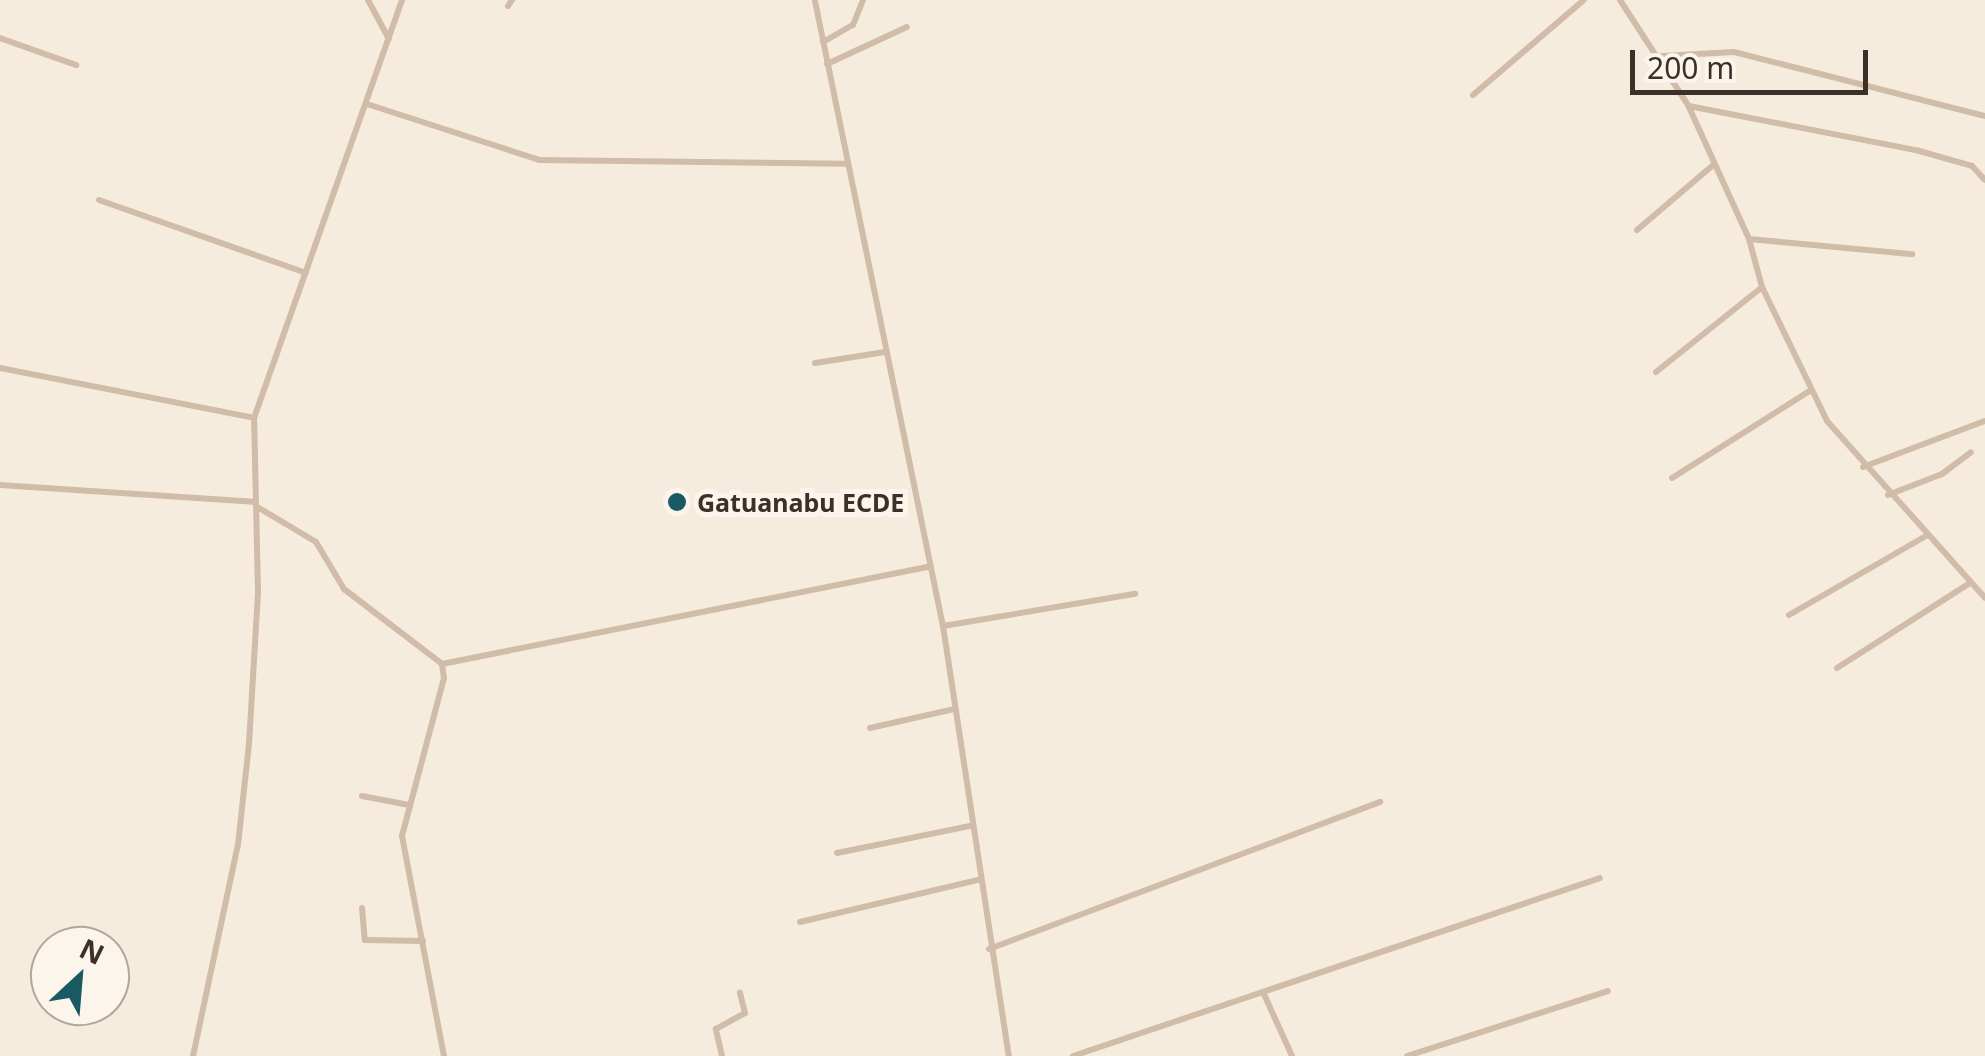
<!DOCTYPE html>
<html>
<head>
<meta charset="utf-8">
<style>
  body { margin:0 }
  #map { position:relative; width:1985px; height:1056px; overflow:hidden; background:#f5ecde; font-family:"Noto Sans",sans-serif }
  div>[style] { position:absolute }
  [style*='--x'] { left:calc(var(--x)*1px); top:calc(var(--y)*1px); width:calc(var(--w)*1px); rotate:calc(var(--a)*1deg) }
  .minor>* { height:6px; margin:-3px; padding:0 3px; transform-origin:3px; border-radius:3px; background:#d0bca8 }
  .dots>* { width:28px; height:28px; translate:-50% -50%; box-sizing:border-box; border:5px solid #fcf5eb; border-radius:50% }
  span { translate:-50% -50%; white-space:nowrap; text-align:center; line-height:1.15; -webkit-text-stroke:10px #fcf5eb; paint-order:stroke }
  .poi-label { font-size:25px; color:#3c3029; font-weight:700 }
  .left { translate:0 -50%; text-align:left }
  .north { position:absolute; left:30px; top:926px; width:100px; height:100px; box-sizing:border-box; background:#fcf5eb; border:2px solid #afa69d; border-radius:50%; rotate:26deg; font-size:28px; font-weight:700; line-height:40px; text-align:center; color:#3c3029 }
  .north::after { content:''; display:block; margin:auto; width:35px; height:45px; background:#195a63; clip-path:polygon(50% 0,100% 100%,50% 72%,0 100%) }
  .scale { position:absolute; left:1630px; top:50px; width:238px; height:45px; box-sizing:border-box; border:5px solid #3c3029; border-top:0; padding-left:12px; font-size:30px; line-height:35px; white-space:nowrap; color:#3c3029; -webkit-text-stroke:8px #fcf5eb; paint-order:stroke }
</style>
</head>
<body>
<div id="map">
  <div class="minor">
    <i style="--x:368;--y:0;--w:44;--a:61.7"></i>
    <i style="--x:1620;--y:0;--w:125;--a:57.1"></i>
    <i style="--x:1688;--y:105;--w:147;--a:65.5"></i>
    <i style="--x:1749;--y:239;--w:50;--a:74.8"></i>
    <i style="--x:1762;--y:287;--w:149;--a:64.1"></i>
    <i style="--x:1827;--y:421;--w:237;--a:48.2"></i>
    <i style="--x:815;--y:1;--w:638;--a:78.43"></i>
    <i style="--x:943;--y:626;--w:435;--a:81.3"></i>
    <i style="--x:508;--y:6;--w:7;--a:-56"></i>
    <i style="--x:0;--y:38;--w:81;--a:19.6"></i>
    <i style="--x:823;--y:42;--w:34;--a:-30"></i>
    <i style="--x:853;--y:25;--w:27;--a:-68"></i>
    <i style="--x:1662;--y:56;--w:72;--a:-3.2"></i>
    <i style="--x:1734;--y:52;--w:259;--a:14.3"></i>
    <i style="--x:827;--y:64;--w:88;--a:-24.8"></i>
    <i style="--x:1473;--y:95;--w:146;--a:-40.6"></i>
    <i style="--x:367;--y:104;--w:181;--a:18"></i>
    <i style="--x:539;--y:160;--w:306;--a:0.7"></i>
    <i style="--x:1689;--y:106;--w:231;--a:11"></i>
    <i style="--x:1916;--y:150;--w:58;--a:15.9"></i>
    <i style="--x:1972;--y:166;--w:19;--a:47"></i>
    <i style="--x:99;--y:200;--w:219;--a:19.4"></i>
    <i style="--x:1637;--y:230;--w:99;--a:-40.5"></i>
    <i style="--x:1749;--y:239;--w:164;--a:5.3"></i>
    <i style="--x:815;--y:363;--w:71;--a:-8.9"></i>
    <i style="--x:0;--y:368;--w:259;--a:11.1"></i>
    <i style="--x:1656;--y:372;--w:136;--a:-38.7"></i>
    <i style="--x:1863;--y:467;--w:130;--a:-20.7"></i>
    <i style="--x:1672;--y:478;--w:165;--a:-32.3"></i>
    <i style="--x:0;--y:485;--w:254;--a:3.8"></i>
    <i style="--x:1888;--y:495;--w:58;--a:-21.3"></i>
    <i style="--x:1942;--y:474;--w:36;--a:-37"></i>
    <i style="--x:259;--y:508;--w:66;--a:30.8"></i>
    <i style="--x:316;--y:542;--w:55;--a:59.2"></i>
    <i style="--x:344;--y:589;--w:123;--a:37.4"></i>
    <i style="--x:442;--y:664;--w:14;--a:82"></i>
    <i style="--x:444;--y:678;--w:163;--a:104.9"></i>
    <i style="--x:402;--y:836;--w:224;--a:79.2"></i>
    <i style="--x:1789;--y:615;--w:158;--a:-30"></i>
    <i style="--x:943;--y:626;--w:195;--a:-9.5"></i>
    <i style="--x:442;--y:664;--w:496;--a:-11.3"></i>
    <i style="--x:1837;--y:668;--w:158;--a:-32.6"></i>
    <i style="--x:870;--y:728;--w:86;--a:-12.7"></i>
    <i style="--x:362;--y:796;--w:48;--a:10.8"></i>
    <i style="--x:837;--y:853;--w:136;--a:-11.5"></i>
    <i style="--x:362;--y:908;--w:32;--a:85"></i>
    <i style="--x:365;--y:940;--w:58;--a:1"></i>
    <i style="--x:800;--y:922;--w:183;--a:-13.3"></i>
    <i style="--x:989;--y:949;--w:418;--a:-20.6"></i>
    <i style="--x:1263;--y:992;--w:70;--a:65.6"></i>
    <i style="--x:193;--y:1056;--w:216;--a:-78"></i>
    <i style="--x:238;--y:845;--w:102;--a:-83.8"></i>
    <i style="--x:249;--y:744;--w:153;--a:-86.6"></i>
    <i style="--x:258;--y:591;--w:173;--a:-91.3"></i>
    <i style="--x:254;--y:418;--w:443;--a:-70.5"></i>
    <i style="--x:722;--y:1056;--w:28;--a:-103"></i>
    <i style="--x:716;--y:1029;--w:33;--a:-29"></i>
    <i style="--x:745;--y:1013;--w:21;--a:-104"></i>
    <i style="--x:1073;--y:1056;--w:556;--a:-18.66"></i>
    <i style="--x:1407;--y:1056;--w:211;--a:-17.9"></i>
  </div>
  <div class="dots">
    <i style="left:677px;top:502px;background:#195a63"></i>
  </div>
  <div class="poi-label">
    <span class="left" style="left:697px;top:502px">Gatuanabu ECDE</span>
  </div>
  <div class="north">N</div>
  <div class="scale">200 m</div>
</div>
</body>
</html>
